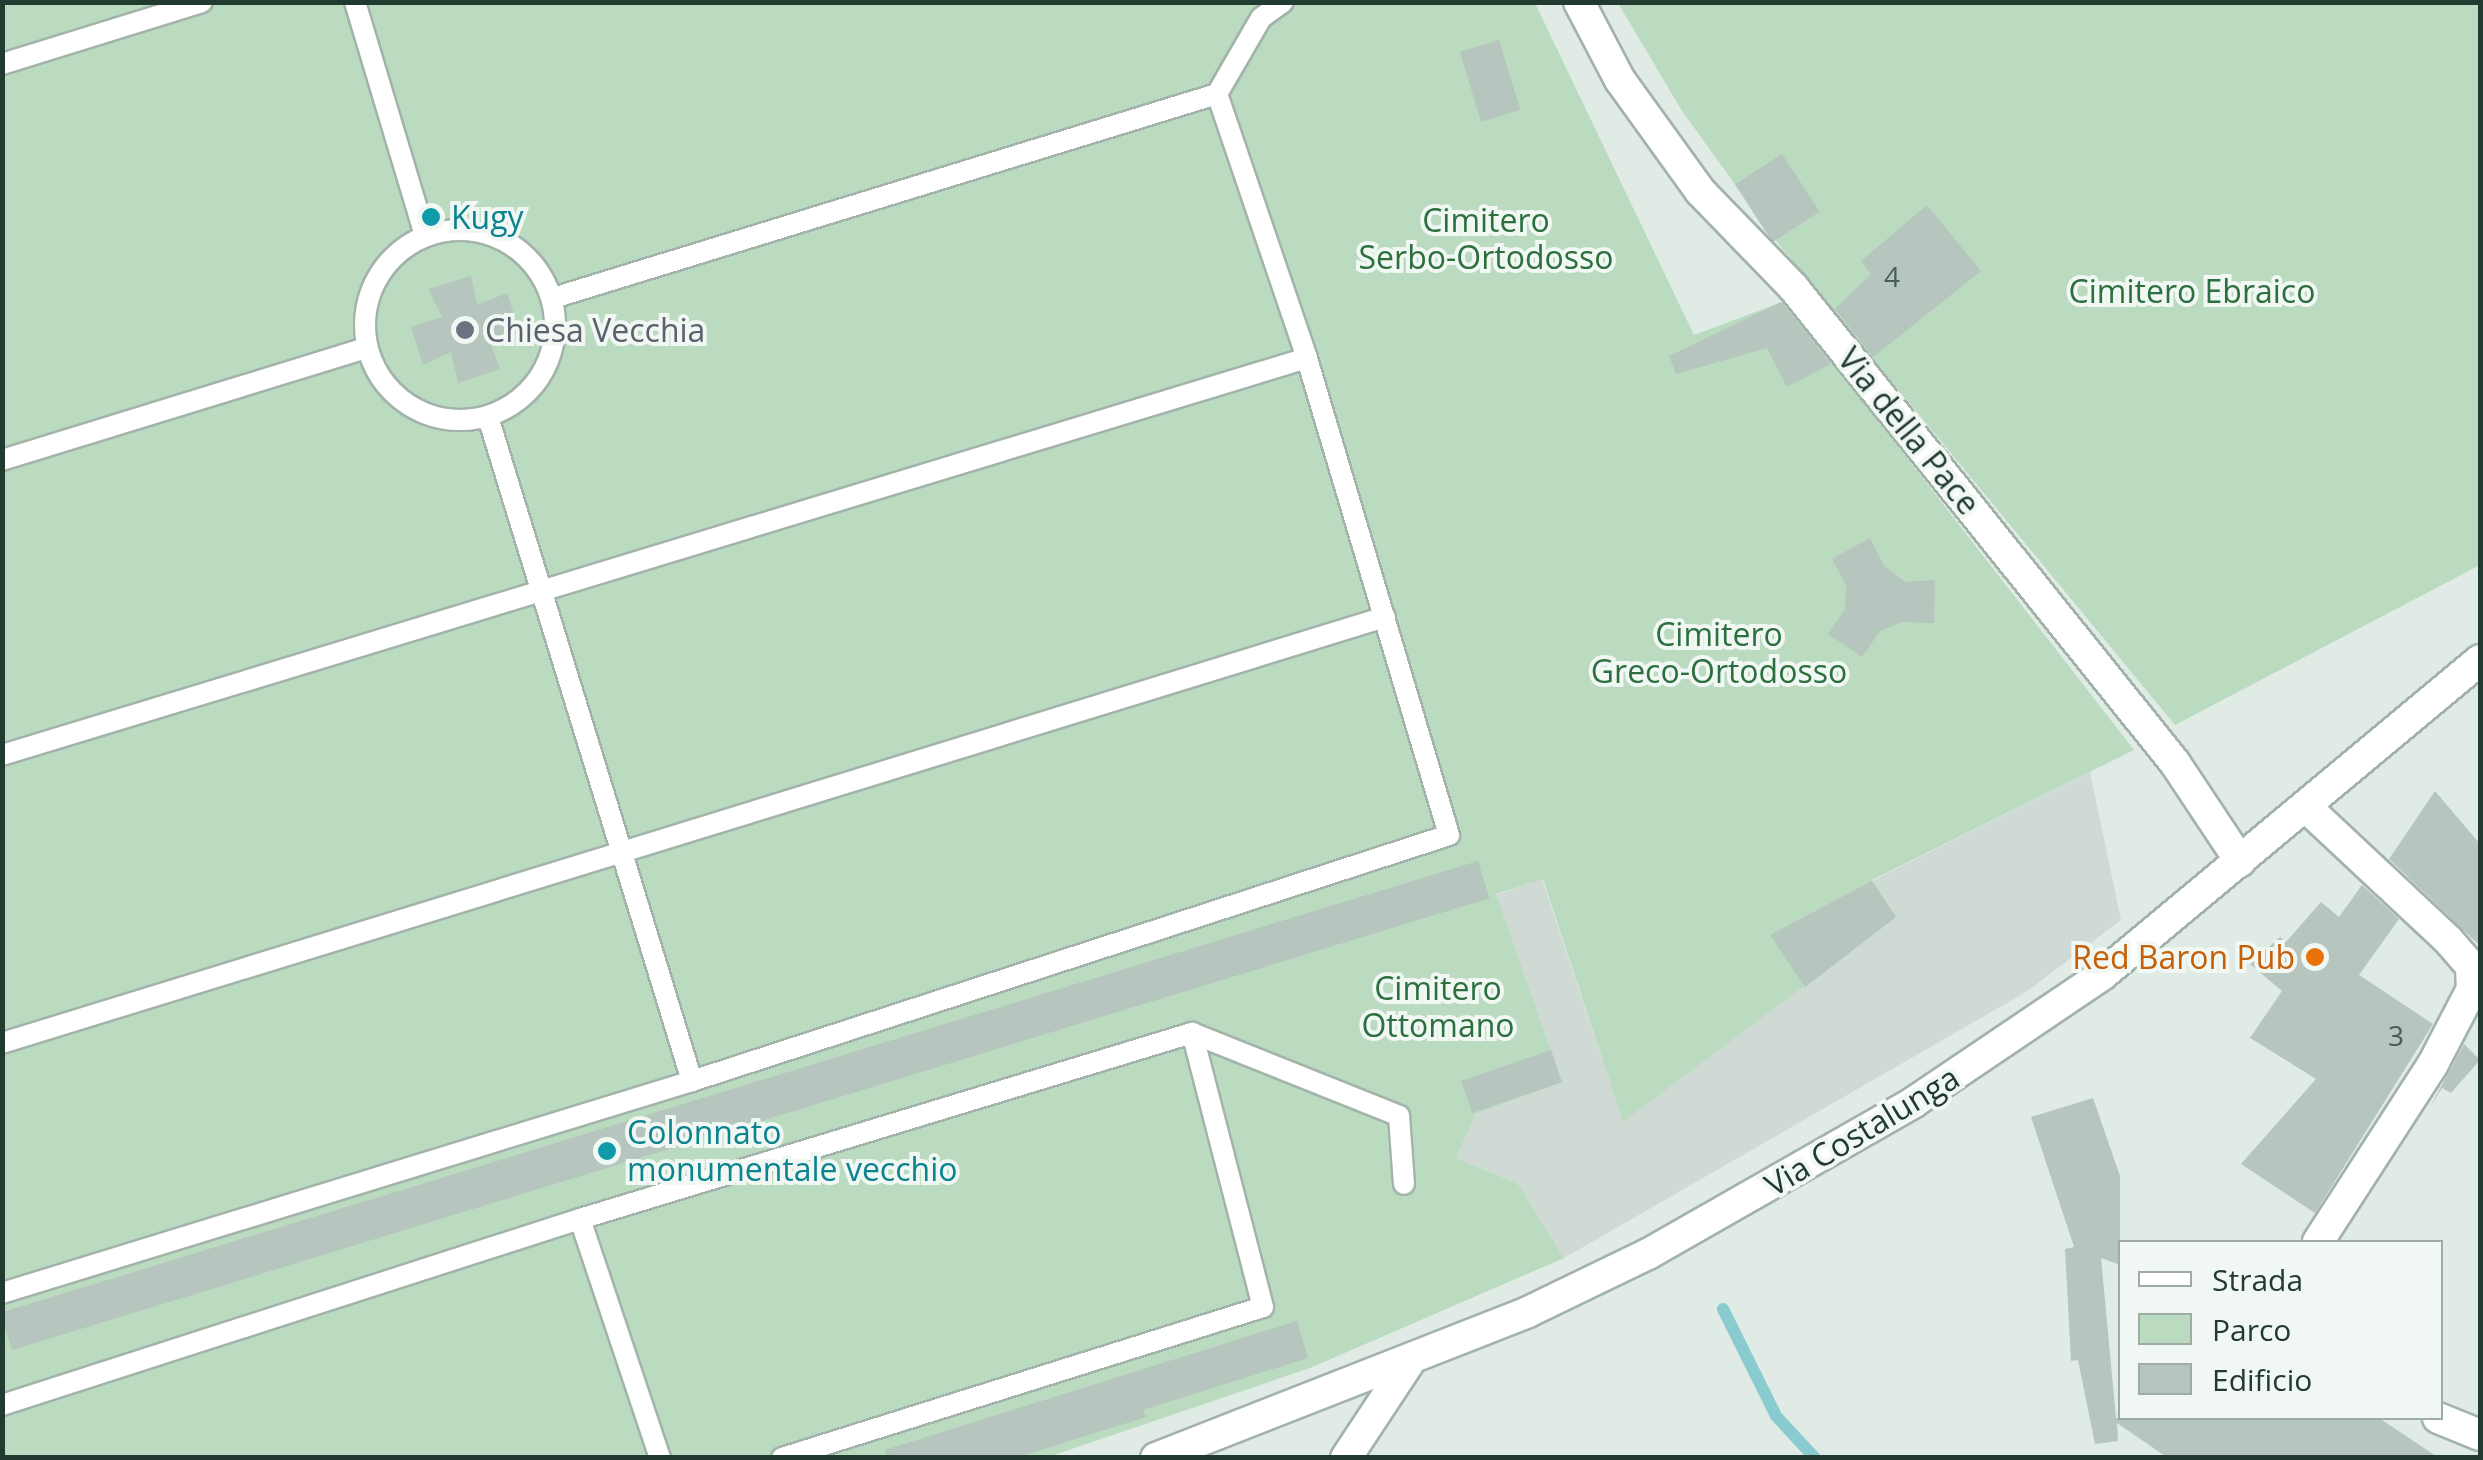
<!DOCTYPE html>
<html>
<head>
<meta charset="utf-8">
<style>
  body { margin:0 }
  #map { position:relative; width:2483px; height:1460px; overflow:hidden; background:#e0ebe5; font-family:"Open Sans",sans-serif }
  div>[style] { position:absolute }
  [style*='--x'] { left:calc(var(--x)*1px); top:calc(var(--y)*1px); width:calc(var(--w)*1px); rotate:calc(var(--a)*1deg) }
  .built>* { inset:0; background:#cfdad4 }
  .green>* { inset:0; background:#badbbf }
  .stream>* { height:12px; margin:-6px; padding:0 6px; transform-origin:6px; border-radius:6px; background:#89cbcf }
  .building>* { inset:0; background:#b6c5be; transform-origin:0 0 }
  .roads { filter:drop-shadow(2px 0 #a3b3ab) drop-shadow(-2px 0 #a3b3ab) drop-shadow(0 2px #a3b3ab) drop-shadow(0 -2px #a3b3ab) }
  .service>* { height:20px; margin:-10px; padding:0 10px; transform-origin:10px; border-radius:10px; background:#fff }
  .service>.ring { margin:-10px; padding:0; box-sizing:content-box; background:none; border:20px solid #fff; border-radius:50% }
  .minor>* { height:30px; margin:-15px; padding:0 15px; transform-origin:15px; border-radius:15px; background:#fff }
  .tertiary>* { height:30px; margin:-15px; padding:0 15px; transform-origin:15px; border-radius:15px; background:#fff }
  .dots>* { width:28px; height:28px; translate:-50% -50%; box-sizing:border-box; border:5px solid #f1f7f3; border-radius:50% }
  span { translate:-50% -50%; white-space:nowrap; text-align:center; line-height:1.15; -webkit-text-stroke:8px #f1f7f3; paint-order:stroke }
  .number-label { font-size:28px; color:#465e54 }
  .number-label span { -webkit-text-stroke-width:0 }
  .culture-label { font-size:32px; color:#0d838f }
  .left { translate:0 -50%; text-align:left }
  .park-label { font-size:32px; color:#2d7040 }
  .worship-label { font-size:32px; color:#5b616d }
  .street-label { font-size:32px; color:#213b31 }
  .food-label { font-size:32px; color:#c56008 }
  .right { translate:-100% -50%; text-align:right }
  .frame { position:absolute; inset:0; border:5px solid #213b31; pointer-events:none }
  .legend { position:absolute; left:2118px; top:1240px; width:325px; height:180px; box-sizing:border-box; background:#f1f7f3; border:2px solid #9eaca5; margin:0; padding:12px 18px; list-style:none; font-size:30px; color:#213b31 }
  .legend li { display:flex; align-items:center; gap:20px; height:50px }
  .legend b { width:50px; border:2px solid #9eaca5 }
</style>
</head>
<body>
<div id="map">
  <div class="built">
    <i style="clip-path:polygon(2090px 772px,2121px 920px,2026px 992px,1564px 1258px,1518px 1184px,1456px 1158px,1476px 1114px,1562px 1082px,1496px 895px,1542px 879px,1623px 1122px,1872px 881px)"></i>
  </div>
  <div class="green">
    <i style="clip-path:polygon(3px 3px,1535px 3px,1694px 335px,1785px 301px,2134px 750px,1872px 880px,1896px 917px,1623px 1122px,1543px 879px,1496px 894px,1562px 1082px,1476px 1114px,1456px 1158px,1518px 1184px,1564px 1258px,1310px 1368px,1051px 1456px,3px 1458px)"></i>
    <i style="clip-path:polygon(1618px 3px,2480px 3px,2480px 565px,2175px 725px,1776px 241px,1682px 111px)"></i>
  </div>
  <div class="stream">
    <i style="--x:1723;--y:1309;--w:119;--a:63.6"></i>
    <i style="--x:1776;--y:1416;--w:57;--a:47.1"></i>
  </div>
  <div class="building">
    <i style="left:1499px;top:40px;width:73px;height:41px;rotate:73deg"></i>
    <i style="left:1782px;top:154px;width:69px;height:56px;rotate:57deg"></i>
    <i style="clip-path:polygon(1927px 205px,1981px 271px,1873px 357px,1835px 309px,1871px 274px,1861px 261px)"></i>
    <i style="clip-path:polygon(471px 276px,477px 305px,507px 293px,520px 333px,490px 342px,500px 369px,458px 383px,451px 352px,423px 365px,411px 327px,442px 317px,428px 289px)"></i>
    <i style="clip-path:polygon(1781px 302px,1831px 364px,1787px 387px,1767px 348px,1676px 374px,1669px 356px)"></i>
    <i style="clip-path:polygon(1870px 538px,1884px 566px,1905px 582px,1935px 580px,1934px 623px,1902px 622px,1880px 631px,1862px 657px,1828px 634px,1845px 609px,1846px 585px,1832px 559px)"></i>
    <i style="clip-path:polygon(2435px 791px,2480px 844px,2480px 946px,2389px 859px)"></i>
    <i style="left:1478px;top:861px;width:39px;height:1545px;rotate:73deg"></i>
    <i style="clip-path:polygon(1872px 881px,1896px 917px,1805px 987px,1770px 935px)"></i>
    <i style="clip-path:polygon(2362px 885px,2399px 919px,2359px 975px,2433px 1024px,2315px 1213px,2241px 1164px,2316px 1079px,2250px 1038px,2282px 991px,2250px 964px,2280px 937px,2286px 942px,2321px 902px,2339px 917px)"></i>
    <i style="clip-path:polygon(2464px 1044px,2480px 1060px,2451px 1093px,2442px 1088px,2430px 1107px)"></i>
    <i style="left:1551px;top:1050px;width:34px;height:95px;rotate:71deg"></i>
    <i style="clip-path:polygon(2093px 1098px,2120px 1176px,2120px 1265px,2101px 1258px,2116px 1418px,2379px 1418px,2439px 1458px,2168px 1458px,2117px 1423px,2118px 1441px,2095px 1444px,2078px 1360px,2071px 1361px,2065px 1249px,2074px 1247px,2031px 1117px)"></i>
    <i style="clip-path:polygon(1297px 1321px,1308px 1358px,1143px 1410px,1146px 1417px,1015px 1458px,886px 1458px,885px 1450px)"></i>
  </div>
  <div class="roads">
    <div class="service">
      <i style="--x:355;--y:2;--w:244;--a:73.3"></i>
      <i style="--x:2;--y:64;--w:209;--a:-17.2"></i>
      <i class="ring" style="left:365px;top:230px;width:170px;height:170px"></i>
      <i style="--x:553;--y:298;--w:695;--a:-17.08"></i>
      <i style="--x:488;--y:417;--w:695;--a:72.92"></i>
      <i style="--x:2;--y:460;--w:382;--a:-17.1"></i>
      <i style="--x:2;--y:755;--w:1364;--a:-16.92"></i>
      <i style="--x:2;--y:1043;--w:1447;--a:-17.12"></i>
      <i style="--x:580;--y:1219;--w:252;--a:71.5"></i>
      <i style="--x:2;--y:1293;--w:722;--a:-17.08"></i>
      <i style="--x:692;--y:1081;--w:796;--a:-18"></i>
      <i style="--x:1449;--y:835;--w:498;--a:-106.6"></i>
      <i style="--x:1307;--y:358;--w:279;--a:-108.8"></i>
      <i style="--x:1217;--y:94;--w:88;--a:-59.9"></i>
      <i style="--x:1261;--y:18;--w:27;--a:-36"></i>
      <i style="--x:2;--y:1405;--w:607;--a:-17.84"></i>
      <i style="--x:580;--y:1219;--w:640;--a:-16.91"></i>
      <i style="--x:1192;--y:1033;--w:223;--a:21.8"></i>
      <i style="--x:1399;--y:1116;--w:68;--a:85.8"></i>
      <i style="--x:782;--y:1458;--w:504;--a:-17.43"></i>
      <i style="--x:1263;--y:1307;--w:283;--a:-104.5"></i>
    </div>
    <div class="minor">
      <i style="--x:2306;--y:807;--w:196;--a:43.1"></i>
      <i style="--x:2449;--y:941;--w:33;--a:49"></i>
      <i style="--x:2471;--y:966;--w:23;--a:88"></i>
      <i style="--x:2472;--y:989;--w:85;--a:117.5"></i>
      <i style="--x:2433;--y:1064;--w:212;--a:122.9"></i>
      <i style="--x:2438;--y:1418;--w:45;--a:22"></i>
      <i style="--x:1346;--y:1458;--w:113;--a:-56.6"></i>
    </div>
    <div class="tertiary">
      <i style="--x:1579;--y:2;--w:88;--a:62.3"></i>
      <i style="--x:1620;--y:80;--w:137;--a:54.2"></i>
      <i style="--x:1700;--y:191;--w:134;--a:45.9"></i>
      <i style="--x:1793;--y:287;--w:610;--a:51.25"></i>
      <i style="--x:2175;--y:763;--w:118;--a:56.4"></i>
      <i style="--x:1156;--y:1458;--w:400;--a:-21.4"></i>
      <i style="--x:1528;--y:1312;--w:133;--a:-25.8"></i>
      <i style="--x:1648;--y:1254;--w:306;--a:-29.7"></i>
      <i style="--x:1914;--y:1102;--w:227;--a:-34"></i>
      <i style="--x:2102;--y:975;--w:492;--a:-39.8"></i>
    </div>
  </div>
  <div class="dots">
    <i style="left:431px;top:217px;background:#0f9aa8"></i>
    <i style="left:465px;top:330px;background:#6b7280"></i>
    <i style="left:2315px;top:957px;background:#e8710a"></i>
    <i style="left:607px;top:1151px;background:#0f9aa8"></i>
  </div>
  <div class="number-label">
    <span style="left:1892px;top:276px">4</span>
    <span style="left:2396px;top:1035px">3</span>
  </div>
  <div class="culture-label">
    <span class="left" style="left:451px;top:217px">Kugy</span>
    <span class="left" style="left:627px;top:1151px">Colonnato<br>monumentale vecchio</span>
  </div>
  <div class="park-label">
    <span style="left:1486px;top:239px">Cimitero<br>Serbo-Ortodosso</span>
    <span style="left:2192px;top:291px">Cimitero Ebraico</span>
    <span style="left:1719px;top:653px">Cimitero<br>Greco-Ortodosso</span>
    <span style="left:1438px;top:1007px">Cimitero<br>Ottomano</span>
  </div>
  <div class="worship-label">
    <span class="left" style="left:485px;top:330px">Chiesa Vecchia</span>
  </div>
  <div class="street-label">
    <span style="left:1909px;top:431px;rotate:51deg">Via della Pace</span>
    <span style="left:1862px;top:1131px;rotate:-31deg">Via Costalunga</span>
  </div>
  <div class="food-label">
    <span class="right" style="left:2295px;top:957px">Red Baron Pub</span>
  </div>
  <div class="frame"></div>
  <ul class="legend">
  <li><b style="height:12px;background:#fff"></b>Strada</li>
  <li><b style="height:28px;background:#badbbf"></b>Parco</li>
  <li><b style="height:28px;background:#b6c5be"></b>Edificio</li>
  </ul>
</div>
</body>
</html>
